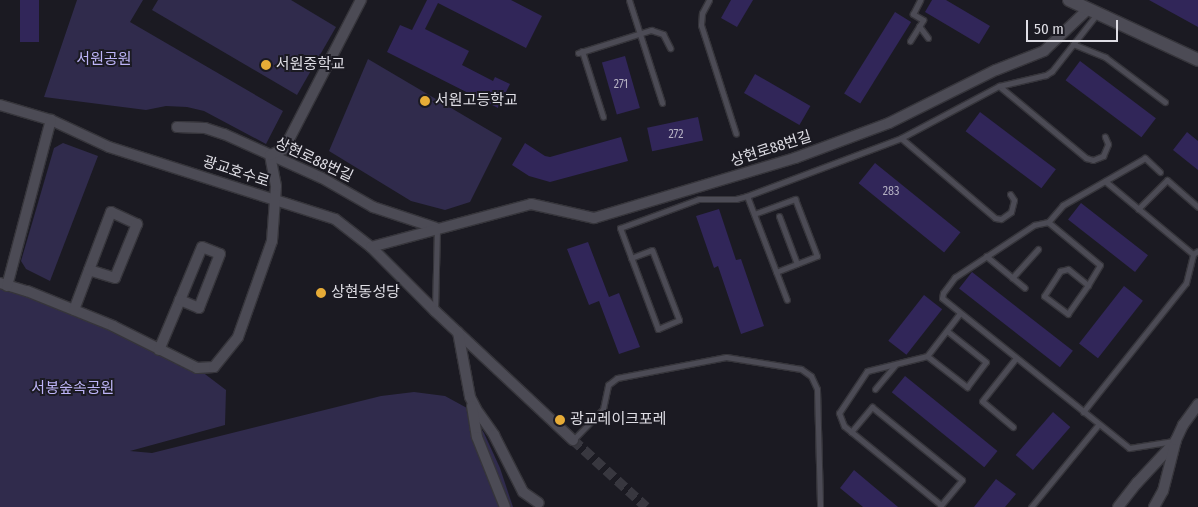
<!DOCTYPE html>
<html>
<head>
<meta charset="utf-8">
<style>
  body { margin:0 }
  #map { position:relative; width:1198px; height:507px; overflow:hidden; background:#1b1a22; font-family:"Fira Sans Condensed","Noto Sans KR",sans-serif }
  div>[style] { position:absolute }
  [style*='--x'] { left:calc(var(--x)*1px); top:calc(var(--y)*1px); width:calc(var(--w)*1px); rotate:calc(var(--a)*1deg) }
  .green>* { inset:0; background:#302b4c }
  .building>* { inset:0; background:#312659; transform-origin:0 0 }
  .minor-tunnel>* { height:10px; margin-top:-5px; transform-origin:0; background:repeating-linear-gradient(90deg,#38373f 0 10px,transparent 0 15px) }
  .roads { filter:drop-shadow(1px 0 #36353b) drop-shadow(-1px 0 #36353b) drop-shadow(0 1px #36353b) drop-shadow(0 -1px #36353b) }
  .service>* { height:5px; margin:-2.5px; padding:0 2.5px; transform-origin:2.5px; border-radius:2.5px; background:#4c4b55 }
  .minor>* { height:10px; margin:-5px; padding:0 5px; transform-origin:5px; border-radius:5px; background:#4c4b55 }
  .tertiary>* { height:12px; margin:-6px; padding:0 6px; transform-origin:6px; border-radius:6px; background:#4c4b55 }
  .dots>* { width:14px; height:14px; translate:-50% -50%; box-sizing:border-box; border:2px solid #1b1a22; border-radius:50% }
  span { translate:-50% -50%; white-space:nowrap; text-align:center; line-height:1.15; -webkit-text-stroke:4px #1b1a22; paint-order:stroke }
  .number-label { font-size:12px; color:#b4b0c2 }
  .number-label span { -webkit-text-stroke-width:0 }
  .park-label { font-size:15px; color:#bdb4f7 }
  .poi-label { font-size:15px; color:#dfdee5 }
  .left { translate:0 -50%; text-align:left }
  .street-label { font-size:15px; color:#dfdee5 }
  .scale { position:absolute; left:1026px; top:20px; width:92px; height:22px; box-sizing:border-box; border:2px solid #dfdee5; border-top:0; padding-left:6px; font-size:15px; line-height:18px; white-space:nowrap; color:#dfdee5; -webkit-text-stroke:4px #1b1a22; paint-order:stroke }
</style>
</head>
<body>
<div id="map">
  <div class="green">
    <i style="clip-path:polygon(77px 0,143px 0,130px 22px,283px 111px,266px 144px,204px 111px,187px 107px,166px 106px,146px 110px,44px 97px)"></i>
    <i style="clip-path:polygon(158px 0,291px 0,336px 27px,297px 95px,152px 10px)"></i>
    <i style="clip-path:polygon(368px 59px,502px 138px,470px 202px,445px 210px,411px 201px,329px 151px)"></i>
    <i style="clip-path:polygon(63px 143px,98px 156px,50px 281px,26px 269px,21px 261px,54px 148px)"></i>
    <i style="clip-path:polygon(0 283px,27px 291px,197px 368px,226px 390px,225px 425px,130px 451px,152px 453px,381px 396px,414px 392px,445px 396px,467px 408px,484px 433px,500px 468px,513px 507px,0 507px)"></i>
  </div>
  <div class="building">
    <i style="left:20px;top:0;width:19px;height:42px"></i>
    <i style="clip-path:polygon(427px 0,511px 0,542px 16px,526px 48px,438px 3px,425px 29px,469px 51px,462px 65px,493px 81px,495px 77px,510px 84px,498px 108px,387px 52px,400px 25px,412px 30px)"></i>
    <i style="clip-path:polygon(731px 0,753px 0,737px 27px,721px 18px)"></i>
    <i style="clip-path:polygon(932px 0,946px 0,990px 26px,979px 44px,925px 12px)"></i>
    <i style="clip-path:polygon(1149px 0,1198px 0,1198px 27px)"></i>
    <i style="left:895px;top:12px;width:19px;height:96px;rotate:32deg"></i>
    <i style="left:625px;top:56px;width:54px;height:24px;rotate:74deg"></i>
    <i style="left:1080px;top:61px;width:95px;height:24px;rotate:37deg"></i>
    <i style="left:755px;top:74px;width:64px;height:22px;rotate:30deg"></i>
    <i style="left:980px;top:112px;width:95px;height:24px;rotate:37deg"></i>
    <i style="left:698px;top:117px;width:24px;height:52px;rotate:78deg"></i>
    <i style="clip-path:polygon(1187px 132px,1198px 141px,1198px 170px,1173px 150px)"></i>
    <i style="clip-path:polygon(621px 137px,628px 161px,550px 182px,529px 176px,512px 165px,525px 143px,545px 156px,550px 157px)"></i>
    <i style="left:875px;top:163px;width:110px;height:26px;rotate:39deg"></i>
    <i style="left:1081px;top:203px;width:85px;height:21px;rotate:38deg"></i>
    <i style="clip-path:polygon(719px 209px,736px 260px,741px 259px,764px 326px,741px 334px,718px 266px,714px 268px,696px 216px)"></i>
    <i style="clip-path:polygon(588px 242px,609px 297px,619px 293px,640px 347px,619px 354px,599px 301px,589px 305px,567px 249px)"></i>
    <i style="left:972px;top:272px;width:128px;height:21px;rotate:38deg"></i>
    <i style="left:1124px;top:286px;width:24px;height:73px;rotate:38deg"></i>
    <i style="left:924px;top:295px;width:23px;height:58px;rotate:38deg"></i>
    <i style="left:905px;top:376px;width:119px;height:21px;rotate:39deg"></i>
    <i style="left:1053px;top:412px;width:23px;height:57px;rotate:41deg"></i>
    <i style="clip-path:polygon(854px 470px,898px 507px,863px 507px,840px 488px)"></i>
    <i style="clip-path:polygon(996px 479px,1016px 494px,1005px 507px,974px 507px)"></i>
  </div>
  <div class="minor-tunnel">
    <i style="--x:573;--y:440;--w:99;--a:42.5"></i>
  </div>
  <div class="roads">
    <div class="service">
      <i style="--x:629;--y:0;--w:108;--a:72.2"></i>
      <i style="--x:709;--y:0;--w:15;--a:118"></i>
      <i style="--x:702;--y:13;--w:12;--a:95"></i>
      <i style="--x:701;--y:25;--w:114;--a:72.2"></i>
      <i style="--x:919;--y:26;--w:15;--a:53"></i>
      <i style="--x:910;--y:41;--w:25;--a:-58"></i>
      <i style="--x:923;--y:20;--w:12;--a:-149"></i>
      <i style="--x:913;--y:14;--w:16;--a:-63"></i>
      <i style="--x:1073;--y:44;--w:35;--a:22"></i>
      <i style="--x:1105;--y:57;--w:75;--a:36.9"></i>
      <i style="--x:582;--y:51;--w:69;--a:72.3"></i>
      <i style="--x:578;--y:53;--w:77;--a:-17.5"></i>
      <i style="--x:651;--y:30;--w:13;--a:18"></i>
      <i style="--x:663;--y:34;--w:16;--a:63"></i>
      <i style="--x:999;--y:86;--w:113;--a:39.6"></i>
      <i style="--x:1086;--y:158;--w:7;--a:16"></i>
      <i style="--x:1093;--y:160;--w:11;--a:-22"></i>
      <i style="--x:1103;--y:156;--w:13;--a:-67"></i>
      <i style="--x:1108;--y:144;--w:8;--a:-113"></i>
      <i style="--x:901;--y:138;--w:123;--a:40.4"></i>
      <i style="--x:995;--y:218;--w:6;--a:9"></i>
      <i style="--x:1001;--y:219;--w:12;--a:-35"></i>
      <i style="--x:1011;--y:212;--w:12;--a:-76"></i>
      <i style="--x:1014;--y:200;--w:7;--a:-124"></i>
      <i style="--x:1160;--y:172;--w:21;--a:-137"></i>
      <i style="--x:1145;--y:158;--w:95;--a:150.2"></i>
      <i style="--x:1063;--y:205;--w:23;--a:131"></i>
      <i style="--x:1048;--y:222;--w:14;--a:168"></i>
      <i style="--x:1034;--y:225;--w:95;--a:146.6"></i>
      <i style="--x:955;--y:277;--w:20;--a:127"></i>
      <i style="--x:943;--y:293;--w:5;--a:101"></i>
      <i style="--x:942;--y:298;--w:240;--a:38.7"></i>
      <i style="--x:1129;--y:448;--w:45;--a:-9"></i>
      <i style="--x:1105;--y:181;--w:114;--a:39.7"></i>
      <i style="--x:747;--y:196;--w:111;--a:69"></i>
      <i style="--x:1138;--y:209;--w:41;--a:-45"></i>
      <i style="--x:1167;--y:180;--w:41;--a:41.1"></i>
      <i style="--x:754;--y:214;--w:44;--a:-20.1"></i>
      <i style="--x:795;--y:199;--w:61;--a:68.9"></i>
      <i style="--x:817;--y:256;--w:44;--a:158.7"></i>
      <i style="--x:779;--y:216;--w:51;--a:69.4"></i>
      <i style="--x:1048;--y:222;--w:67;--a:39.6"></i>
      <i style="--x:1100;--y:265;--w:23;--a:121"></i>
      <i style="--x:1088;--y:285;--w:35;--a:125"></i>
      <i style="--x:1068;--y:314;--w:30;--a:-143"></i>
      <i style="--x:1044;--y:296;--w:30;--a:-57"></i>
      <i style="--x:1060;--y:271;--w:8;--a:-14"></i>
      <i style="--x:1068;--y:269;--w:26;--a:39"></i>
      <i style="--x:986;--y:256;--w:50;--a:39.4"></i>
      <i style="--x:631;--y:258;--w:22;--a:-21"></i>
      <i style="--x:652;--y:250;--w:75;--a:68.9"></i>
      <i style="--x:679;--y:320;--w:23;--a:157"></i>
      <i style="--x:658;--y:329;--w:108;--a:-110.6"></i>
      <i style="--x:620;--y:228;--w:84;--a:-20.2"></i>
      <i style="--x:699;--y:199;--w:37;--a:0"></i>
      <i style="--x:736;--y:199;--w:11;--a:-15"></i>
      <i style="--x:747;--y:196;--w:165;--a:-20.6"></i>
      <i style="--x:901;--y:138;--w:111;--a:-28"></i>
      <i style="--x:999;--y:86;--w:48;--a:-13.2"></i>
      <i style="--x:1046;--y:75;--w:7;--a:-34"></i>
      <i style="--x:1052;--y:71;--w:71;--a:-51.8"></i>
      <i style="--x:1012;--y:278;--w:39;--a:-48"></i>
      <i style="--x:435;--y:310;--w:81;--a:-88.6"></i>
      <i style="--x:927;--y:356;--w:51;--a:37.8"></i>
      <i style="--x:967;--y:387;--w:31;--a:-53"></i>
      <i style="--x:986;--y:362;--w:50;--a:-141.5"></i>
      <i style="--x:875;--y:389;--w:31;--a:-50"></i>
      <i style="--x:1083;--y:412;--w:165;--a:-51.4"></i>
      <i style="--x:1186;--y:283;--w:30;--a:-76"></i>
      <i style="--x:1193;--y:254;--w:6;--a:-31"></i>
      <i style="--x:1013;--y:427;--w:40;--a:-140"></i>
      <i style="--x:982;--y:401;--w:55;--a:-51.7"></i>
      <i style="--x:851;--y:432;--w:33;--a:-50"></i>
      <i style="--x:872;--y:407;--w:116;--a:39"></i>
      <i style="--x:962;--y:480;--w:33;--a:130"></i>
      <i style="--x:573;--y:440;--w:43;--a:-45.9"></i>
      <i style="--x:603;--y:409;--w:25;--a:-78"></i>
      <i style="--x:608;--y:385;--w:11;--a:-38"></i>
      <i style="--x:617;--y:378;--w:111;--a:-10.9"></i>
      <i style="--x:726;--y:357;--w:76;--a:9.1"></i>
      <i style="--x:801;--y:369;--w:12;--a:35"></i>
      <i style="--x:811;--y:376;--w:14;--a:65"></i>
      <i style="--x:817;--y:389;--w:117;--a:88.5"></i>
      <i style="--x:940;--y:507;--w:2;--a:-63"></i>
      <i style="--x:941;--y:505;--w:125;--a:-140.8"></i>
      <i style="--x:844;--y:426;--w:14;--a:-111"></i>
      <i style="--x:839;--y:413;--w:50;--a:-56.3"></i>
      <i style="--x:867;--y:371;--w:62;--a:-14"></i>
      <i style="--x:927;--y:356;--w:54;--a:-52.5"></i>
      <i style="--x:1031;--y:507;--w:107;--a:-50.7"></i>
    </div>
    <div class="minor">
      <i style="--x:0;--y:105;--w:53;--a:16.4"></i>
      <i style="--x:51;--y:120;--w:64;--a:25"></i>
      <i style="--x:109;--y:147;--w:237;--a:17.7"></i>
      <i style="--x:335;--y:219;--w:46;--a:37.9"></i>
      <i style="--x:371;--y:247;--w:91;--a:45"></i>
      <i style="--x:435;--y:311;--w:189;--a:43.1"></i>
      <i style="--x:177;--y:127;--w:28;--a:2"></i>
      <i style="--x:205;--y:128;--w:20;--a:18"></i>
      <i style="--x:224;--y:134;--w:107;--a:24.2"></i>
      <i style="--x:322;--y:178;--w:59;--a:29.6"></i>
      <i style="--x:373;--y:207;--w:66;--a:18.4"></i>
      <i style="--x:371;--y:247;--w:166;--a:-15"></i>
      <i style="--x:531;--y:204;--w:65;--a:12.5"></i>
      <i style="--x:594;--y:218;--w:210;--a:-16.6"></i>
      <i style="--x:795;--y:158;--w:100;--a:-20.4"></i>
      <i style="--x:889;--y:123;--w:119;--a:-26.4"></i>
      <i style="--x:996;--y:70;--w:52;--a:-21.6"></i>
      <i style="--x:1044;--y:51;--w:59;--a:-43.6"></i>
      <i style="--x:0;--y:283;--w:28;--a:17"></i>
      <i style="--x:27;--y:291;--w:93;--a:22.1"></i>
      <i style="--x:113;--y:326;--w:94;--a:26.6"></i>
      <i style="--x:197;--y:368;--w:17;--a:-3"></i>
      <i style="--x:214;--y:367;--w:38;--a:-51"></i>
      <i style="--x:238;--y:337;--w:102;--a:-70.5"></i>
      <i style="--x:272;--y:241;--w:55;--a:-85.8"></i>
      <i style="--x:276;--y:186;--w:32;--a:-101"></i>
      <i style="--x:270;--y:155;--w:15;--a:-23"></i>
      <i style="--x:284;--y:149;--w:168;--a:-62.7"></i>
      <i style="--x:7;--y:286;--w:172;--a:-75.2"></i>
      <i style="--x:74;--y:310;--w:43;--a:-69.4"></i>
      <i style="--x:89;--y:270;--w:62;--a:-69.2"></i>
      <i style="--x:111;--y:212;--w:29;--a:25"></i>
      <i style="--x:137;--y:224;--w:58;--a:112.2"></i>
      <i style="--x:115;--y:278;--w:27;--a:-163"></i>
      <i style="--x:458;--y:332;--w:66;--a:79.5"></i>
      <i style="--x:470;--y:397;--w:13;--a:63"></i>
      <i style="--x:476;--y:409;--w:32;--a:55"></i>
      <i style="--x:494;--y:435;--w:64;--a:63"></i>
      <i style="--x:523;--y:492;--w:19;--a:35"></i>
      <i style="--x:159;--y:350;--w:54;--a:-67.2"></i>
      <i style="--x:180;--y:300;--w:57;--a:-67.5"></i>
      <i style="--x:202;--y:247;--w:19;--a:21"></i>
      <i style="--x:220;--y:254;--w:58;--a:111.3"></i>
      <i style="--x:199;--y:308;--w:21;--a:-157"></i>
      <i style="--x:472;--y:406;--w:31;--a:81"></i>
      <i style="--x:477;--y:437;--w:75;--a:68.2"></i>
      <i style="--x:1118;--y:507;--w:31;--a:-52"></i>
      <i style="--x:1137;--y:483;--w:57;--a:-47.1"></i>
      <i style="--x:1154;--y:507;--w:18;--a:-61"></i>
      <i style="--x:1163;--y:491;--w:53;--a:-75.7"></i>
      <i style="--x:1176;--y:440;--w:17;--a:-65"></i>
      <i style="--x:1183;--y:425;--w:26;--a:-54"></i>
    </div>
    <div class="tertiary">
      <i style="--x:1069;--y:0;--w:142;--a:24.9"></i>
    </div>
  </div>
  <div class="dots">
    <i style="left:266px;top:65px;background:#e7ac37"></i>
    <i style="left:425px;top:101px;background:#e7ac37"></i>
    <i style="left:321px;top:293px;background:#e7ac37"></i>
    <i style="left:560px;top:420px;background:#e7ac37"></i>
  </div>
  <div class="number-label">
    <span style="left:621px;top:85px">271</span>
    <span style="left:676px;top:135px">272</span>
    <span style="left:891px;top:192px">283</span>
  </div>
  <div class="park-label">
    <span style="left:104px;top:60px">서원공원</span>
    <span style="left:73px;top:389px">서봉숲속공원</span>
  </div>
  <div class="poi-label">
    <span class="left" style="left:276px;top:65px">서원중학교</span>
    <span class="left" style="left:435px;top:101px">서원고등학교</span>
    <span class="left" style="left:331px;top:293px">상현동성당</span>
    <span class="left" style="left:570px;top:420px">광교레이크포레</span>
  </div>
  <div class="street-label">
    <span style="left:771px;top:149px;rotate:-18deg">상현로88번길</span>
    <span style="left:314px;top:160px;rotate:25deg">상현로88번길</span>
    <span style="left:236px;top:172px;rotate:18deg">광교호수로</span>
  </div>
  <div class="scale">50 m</div>
</div>
</body>
</html>
